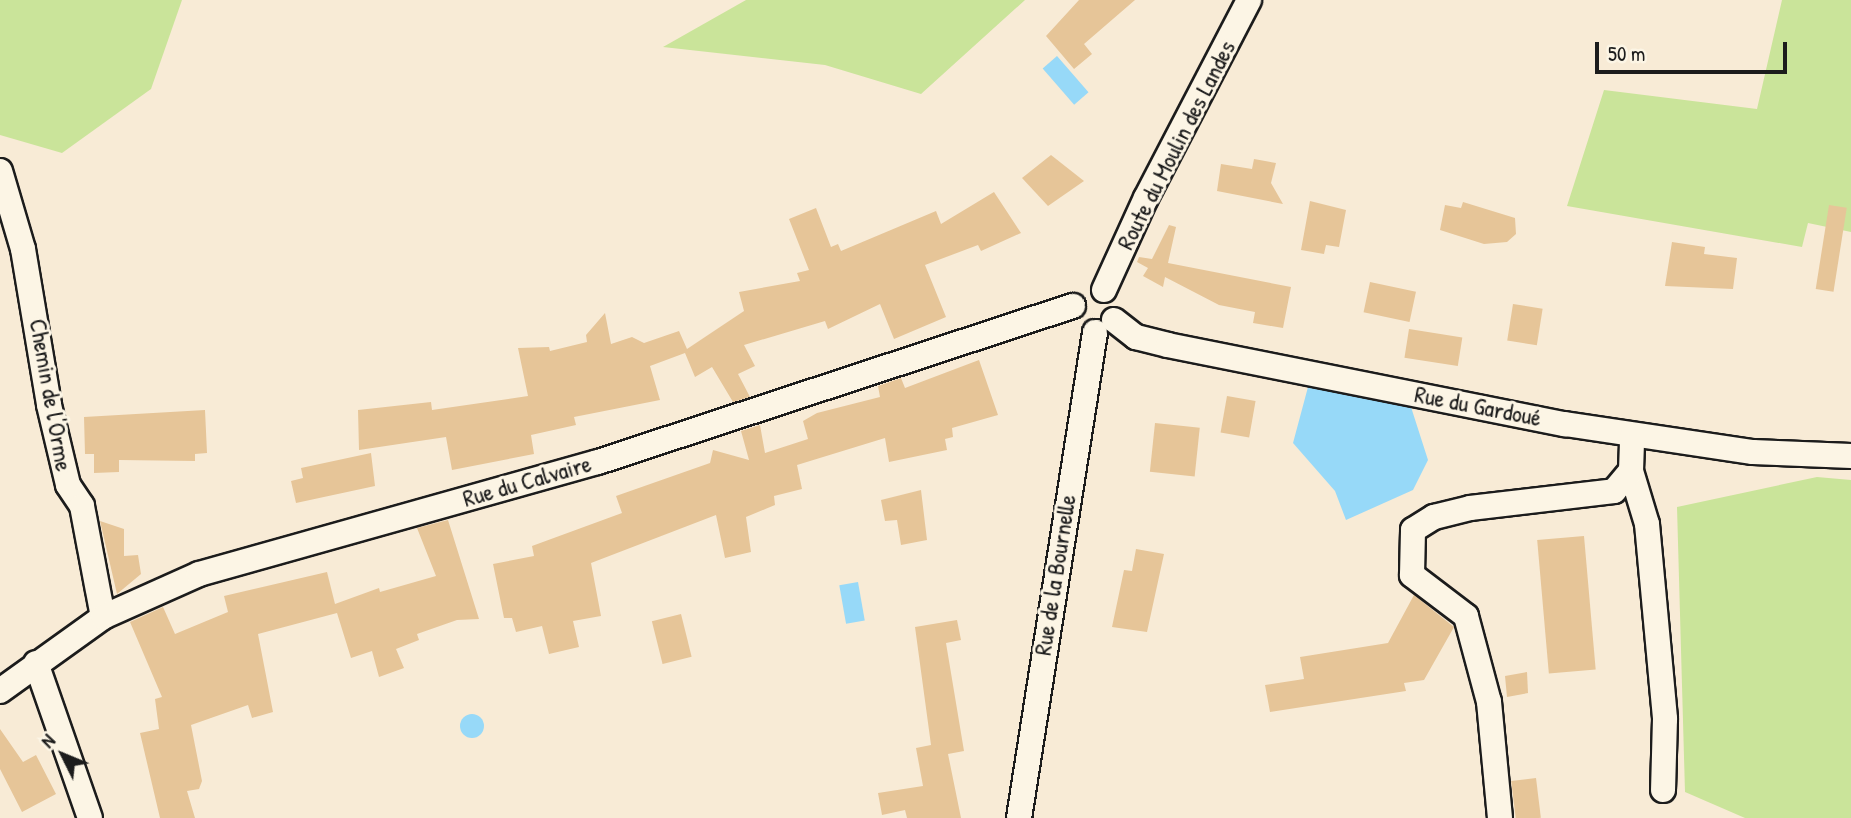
<!DOCTYPE html>
<html>
<head>
<meta charset="utf-8">
<style>
  body { margin:0 }
  #map { position:relative; width:1851px; height:818px; overflow:hidden; background:#f8ebd6; font-family:"Patrick Hand",sans-serif }
  div>[style] { position:absolute }
  [style*='--x'] { left:calc(var(--x)*1px); top:calc(var(--y)*1px); width:calc(var(--w)*1px); rotate:calc(var(--a)*1deg) }
  .green>* { inset:0; background:#cae49a }
  .water>* { inset:0; background:#97d9f8; transform-origin:0 0 }
  .round { border-radius:50% }
  .building>* { inset:0; background:#e6c598; transform-origin:0 0 }
  .roads { filter:drop-shadow(2px 0 #1c1c1c) drop-shadow(-2px 0 #1c1c1c) drop-shadow(0 2px #1c1c1c) drop-shadow(0 -2px #1c1c1c) }
  .minor>* { height:24px; margin:-12px; padding:0 12px; transform-origin:12px; border-radius:12px; background:#fcf5e5 }
  span { translate:-50% -50%; white-space:nowrap; text-align:center; line-height:1.15; -webkit-text-stroke:6px #fcf5e5; paint-order:stroke }
  .street-label { font-size:24px; color:#1c1c1c }
  .north { position:absolute; left:28px; top:720px; width:70px; height:70px; -webkit-text-stroke:5px #fcf5e5; paint-order:stroke; rotate:313deg; font-size:19px; font-weight:700; line-height:28px; text-align:center; color:#1c1c1c }
  .north::after { content:''; display:block; margin:auto; width:24px; height:32px; background:#1c1c1c; clip-path:polygon(50% 0,100% 100%,50% 72%,0 100%) }
  .scale { position:absolute; left:1595px; top:42px; width:192px; height:32px; box-sizing:border-box; border:4px solid #1c1c1c; border-top:0; padding-left:9px; font-size:21px; line-height:24px; white-space:nowrap; color:#1c1c1c; -webkit-text-stroke:5px #fcf5e5; paint-order:stroke }
</style>
</head>
<body>
<div id="map">
  <div class="green">
    <i style="clip-path:polygon(0 0,182px 0,151px 89px,62px 153px,0 135px)"></i>
    <i style="clip-path:polygon(746px 0,1025px 0,921px 94px,825px 65px,663px 47px)"></i>
    <i style="clip-path:polygon(1782px 0,1851px 0,1851px 232px,1808px 223px,1802px 247px,1567px 206px,1604px 90px,1757px 109px)"></i>
    <i style="clip-path:polygon(1817px 477px,1851px 480px,1851px 818px,1745px 818px,1685px 792px,1677px 507px)"></i>
  </div>
  <div class="water">
    <i style="left:1057px;top:56px;width:48px;height:19px;rotate:49deg"></i>
    <i style="clip-path:polygon(1308px 387px,1411px 407px,1428px 460px,1413px 490px,1346px 520px,1335px 491px,1293px 443px)"></i>
    <i style="left:858px;top:582px;width:39px;height:19px;rotate:80deg"></i>
    <i class="round" style="left:460px;top:714px;width:24px;height:24px"></i>
  </div>
  <div class="building">
    <i style="clip-path:polygon(1079px 0,1135px 0,1084px 44px,1092px 54px,1074px 69px,1046px 36px)"></i>
    <i style="clip-path:polygon(1051px 155px,1084px 181px,1048px 206px,1022px 178px)"></i>
    <i style="clip-path:polygon(1254px 159px,1276px 163px,1271px 183px,1283px 204px,1217px 191px,1221px 164px,1252px 169px)"></i>
    <i style="clip-path:polygon(994px 192px,1021px 233px,981px 251px,978px 245px,925px 265px,946px 317px,894px 339px,880px 304px,828px 329px,825px 321px,744px 345px,755px 366px,738px 374px,750px 397px,733px 402px,712px 367px,695px 377px,685px 353px,650px 366px,660px 400px,574px 417px,576px 425px,531px 435px,534px 454px,452px 470px,446px 437px,359px 450px,358px 410px,431px 402px,432px 410px,528px 396px,518px 348px,549px 347px,550px 351px,587px 342px,586px 335px,605px 313px,611px 344px,632px 337px,644px 343px,679px 331px,687px 349px,744px 311px,739px 292px,800px 281px,797px 273px,809px 270px,789px 219px,816px 208px,831px 247px,838px 244px,841px 251px,936px 211px,941px 224px)"></i>
    <i style="clip-path:polygon(1310px 201px,1346px 210px,1339px 247px,1326px 245px,1324px 254px,1301px 250px)"></i>
    <i style="clip-path:polygon(1463px 202px,1515px 218px,1516px 234px,1507px 242px,1484px 244px,1440px 230px,1445px 205px,1461px 208px)"></i>
    <i style="left:1829px;top:205px;width:18px;height:85px;rotate:9deg"></i>
    <i style="clip-path:polygon(1169px 225px,1176px 227px,1168px 263px,1291px 287px,1283px 328px,1253px 323px,1255px 312px,1219px 305px,1165px 277px,1163px 287px,1143px 276px,1148px 268px,1137px 262px,1139px 257px,1152px 259px)"></i>
    <i style="clip-path:polygon(1672px 242px,1705px 247px,1704px 254px,1737px 258px,1733px 289px,1665px 286px)"></i>
    <i style="left:1370px;top:282px;width:47px;height:31px;rotate:12deg"></i>
    <i style="left:1513px;top:304px;width:30px;height:37px;rotate:9deg"></i>
    <i style="left:1409px;top:329px;width:54px;height:29px;rotate:9deg"></i>
    <i style="clip-path:polygon(979px 360px,998px 415px,952px 428px,953px 437px,945px 439px,947px 450px,889px 462px,885px 438px,797px 465px,802px 489px,774px 496px,775px 505px,746px 517px,751px 552px,725px 558px,716px 515px,591px 563px,601px 616px,573px 621px,579px 647px,549px 654px,542px 626px,516px 632px,512px 618px,504px 618px,493px 564px,534px 556px,532px 546px,622px 513px,616px 496px,710px 463px,713px 450px,749px 460px,741px 431px,760px 425px,765px 453px,808px 439px,803px 421px,817px 413px,880px 397px,878px 386px,901px 378px,905px 388px)"></i>
    <i style="left:1227px;top:396px;width:29px;height:37px;rotate:10deg"></i>
    <i style="clip-path:polygon(205px 410px,207px 453px,195px 454px,195px 461px,119px 460px,119px 472px,94px 473px,94px 454px,85px 454px,84px 417px)"></i>
    <i style="left:1155px;top:423px;width:45px;height:49px;rotate:6deg"></i>
    <i style="clip-path:polygon(371px 453px,375px 486px,296px 503px,291px 481px,303px 478px,301px 468px)"></i>
    <i style="clip-path:polygon(921px 490px,927px 540px,901px 545px,897px 520px,885px 521px,881px 500px)"></i>
    <i style="clip-path:polygon(448px 520px,479px 619px,457px 620px,417px 634px,419px 640px,396px 649px,404px 668px,379px 677px,372px 651px,351px 658px,337px 613px,258px 634px,273px 712px,252px 718px,248px 705px,191px 725px,202px 781px,199px 789px,187px 791px,195px 818px,160px 818px,140px 733px,159px 729px,155px 699px,162px 697px,130px 622px,163px 607px,175px 634px,228px 612px,224px 596px,327px 572px,335px 604px,379px 588px,380px 592px,436px 576px,417px 528px)"></i>
    <i style="clip-path:polygon(100px 521px,124px 529px,124px 556px,138px 555px,141px 574px,117px 594px)"></i>
    <i style="left:1584px;top:536px;width:134px;height:47px;rotate:85deg"></i>
    <i style="clip-path:polygon(1136px 549px,1164px 554px,1147px 632px,1112px 627px,1124px 570px,1132px 571px)"></i>
    <i style="clip-path:polygon(1414px 595px,1454px 627px,1424px 680px,1404px 683px,1406px 691px,1270px 712px,1265px 685px,1304px 679px,1300px 657px,1388px 643px)"></i>
    <i style="left:681px;top:614px;width:44px;height:30px;rotate:76deg"></i>
    <i style="clip-path:polygon(957px 620px,961px 640px,946px 643px,964px 751px,948px 754px,961px 818px,907px 818px,905px 810px,882px 815px,878px 793px,923px 786px,916px 748px,931px 745px,915px 627px)"></i>
    <i style="clip-path:polygon(1527px 672px,1528px 693px,1507px 697px,1505px 676px)"></i>
    <i style="clip-path:polygon(0 729px,23px 762px,36px 755px,56px 794px,22px 812px,0 769px)"></i>
    <i style="left:1536px;top:778px;width:40px;height:25px;rotate:83deg"></i>
  </div>
  <div class="roads">
    <div class="minor">
      <i style="--x:0;--y:171;--w:81;--a:73.6"></i>
      <i style="--x:23;--y:249;--w:158;--a:80.5"></i>
      <i style="--x:49;--y:405;--w:82;--a:76.6"></i>
      <i style="--x:68;--y:485;--w:25;--a:56"></i>
      <i style="--x:82;--y:506;--w:113;--a:79.3"></i>
      <i style="--x:1104;--y:290;--w:101;--a:-65.5"></i>
      <i style="--x:1146;--y:198;--w:223;--a:-62.5"></i>
      <i style="--x:1114;--y:320;--w:28;--a:38"></i>
      <i style="--x:1136;--y:337;--w:33;--a:14"></i>
      <i style="--x:1168;--y:345;--w:405;--a:11.3"></i>
      <i style="--x:1565;--y:424;--w:190;--a:8.5"></i>
      <i style="--x:1753;--y:452;--w:98;--a:2.3"></i>
      <i style="--x:1631;--y:471;--w:55;--a:73.2"></i>
      <i style="--x:1647;--y:524;--w:196;--a:84.7"></i>
      <i style="--x:1665;--y:719;--w:71;--a:91.6"></i>
      <i style="--x:36;--y:663;--w:164;--a:70.8"></i>
      <i style="--x:0;--y:691;--w:127;--a:-35.7"></i>
      <i style="--x:103;--y:617;--w:105;--a:-24.1"></i>
      <i style="--x:199;--y:574;--w:414;--a:-15.7"></i>
      <i style="--x:598;--y:462;--w:500;--a:-18.2"></i>
      <i style="--x:1019;--y:818;--w:492;--a:-81.1"></i>
      <i style="--x:1500;--y:818;--w:117;--a:-95.4"></i>
      <i style="--x:1489;--y:702;--w:89;--a:-105"></i>
      <i style="--x:1466;--y:616;--w:68;--a:-142.8"></i>
      <i style="--x:1412;--y:575;--w:45;--a:-88.7"></i>
      <i style="--x:1413;--y:530;--w:25;--a:-32"></i>
      <i style="--x:1434;--y:517;--w:37;--a:-14"></i>
      <i style="--x:1470;--y:508;--w:145;--a:-6.7"></i>
      <i style="--x:1614;--y:491;--w:26;--a:-50"></i>
      <i style="--x:1631;--y:471;--w:35;--a:-88"></i>
    </div>
  </div>
  <div class="street-label">
    <span style="left:1176px;top:145px;rotate:-63deg">Route du Moulin des Landes</span>
    <span style="left:51px;top:395px;rotate:80deg">Chemin de l'Orme</span>
    <span style="left:1478px;top:406px;rotate:11deg">Rue du Gardoué</span>
    <span style="left:527px;top:481px;rotate:-16deg">Rue du Calvaire</span>
    <span style="left:1055px;top:575px;rotate:-81deg">Rue de la Bournelle</span>
  </div>
  <div class="north">N</div>
  <div class="scale">50 m</div>
</div>
</body>
</html>
